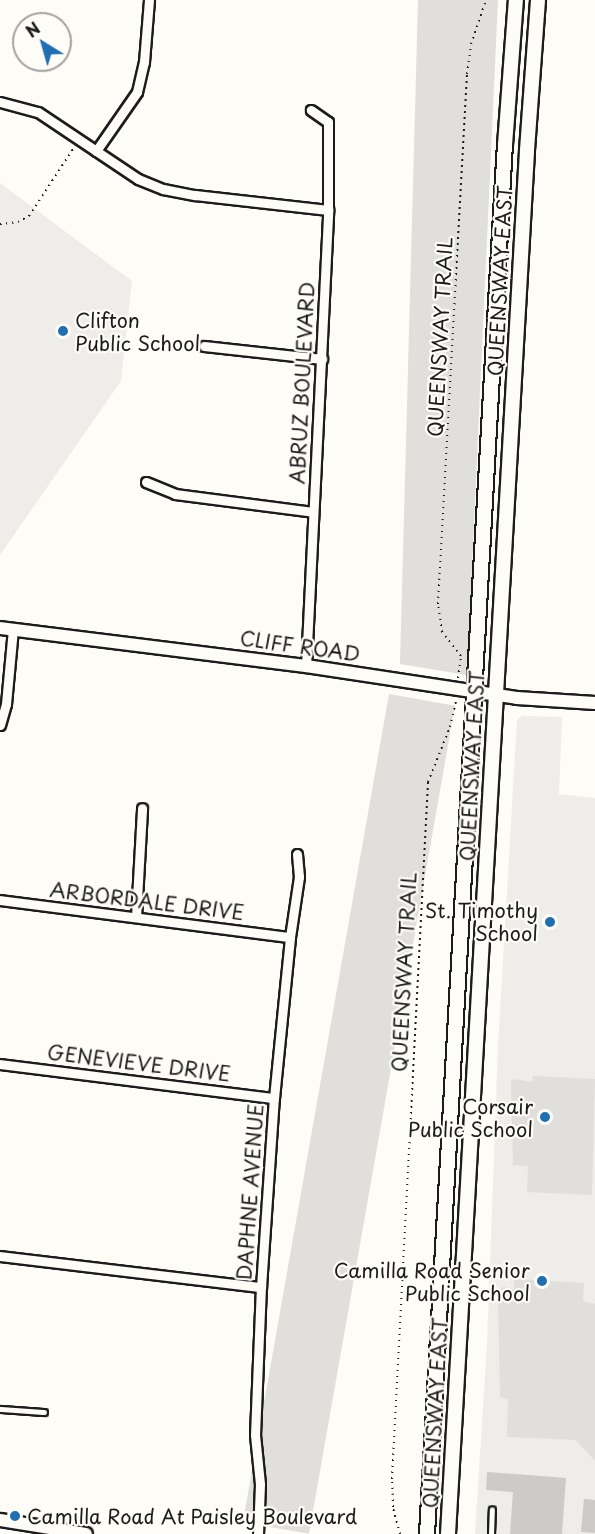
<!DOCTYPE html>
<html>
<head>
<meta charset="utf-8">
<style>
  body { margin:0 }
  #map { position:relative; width:595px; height:1534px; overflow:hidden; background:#fdfcf7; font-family:"Playpen Sans",sans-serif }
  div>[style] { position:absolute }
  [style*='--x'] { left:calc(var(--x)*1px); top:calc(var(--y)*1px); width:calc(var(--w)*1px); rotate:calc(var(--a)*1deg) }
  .built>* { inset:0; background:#eeede9 }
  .green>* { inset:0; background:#e0dfdb; transform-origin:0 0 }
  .building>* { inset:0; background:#cccbc8 }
  .path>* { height:2px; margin-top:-1px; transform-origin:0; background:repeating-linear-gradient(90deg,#1c1c1c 0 1.5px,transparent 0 6px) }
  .roads { filter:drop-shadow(2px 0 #1c1c1c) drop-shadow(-2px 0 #1c1c1c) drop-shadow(0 2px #1c1c1c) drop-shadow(0 -2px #1c1c1c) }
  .service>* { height:4.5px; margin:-2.25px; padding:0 2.25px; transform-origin:2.25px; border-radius:2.25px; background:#fdfcf7 }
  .minor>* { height:9px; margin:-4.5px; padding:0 4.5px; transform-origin:4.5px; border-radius:4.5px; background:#fdfcf7 }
  .tertiary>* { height:12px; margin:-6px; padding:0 6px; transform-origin:6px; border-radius:6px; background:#fdfcf7 }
  .secondary>* { height:14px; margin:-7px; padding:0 7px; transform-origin:7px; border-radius:7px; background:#fdfcf7 }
  .dots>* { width:16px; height:16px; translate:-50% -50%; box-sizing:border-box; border:3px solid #fdfcf7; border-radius:50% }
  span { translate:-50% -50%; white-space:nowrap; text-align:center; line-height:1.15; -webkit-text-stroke:4.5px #fdfcf7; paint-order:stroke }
  .street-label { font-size:20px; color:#1c1c1c }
  .poi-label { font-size:20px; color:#1c1c1c }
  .left { translate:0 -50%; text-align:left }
  .right { translate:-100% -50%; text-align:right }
  .north { position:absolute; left:12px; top:12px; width:60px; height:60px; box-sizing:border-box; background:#fdfcf7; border:2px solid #a3a29f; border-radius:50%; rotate:323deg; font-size:16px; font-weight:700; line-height:24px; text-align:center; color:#1c1c1c }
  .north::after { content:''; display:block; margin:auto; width:21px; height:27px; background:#1f6fb2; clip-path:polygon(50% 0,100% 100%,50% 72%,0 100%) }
</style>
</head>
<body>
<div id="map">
  <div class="built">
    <i style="clip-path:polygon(0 183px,132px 281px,121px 381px,0 555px)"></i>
    <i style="clip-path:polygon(522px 716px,562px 717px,559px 794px,595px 798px,595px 1534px,475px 1534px,487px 1344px,498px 1047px,517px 720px)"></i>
  </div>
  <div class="green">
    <i style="clip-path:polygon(418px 0,498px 0,467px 675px,400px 664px)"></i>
    <i style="left:389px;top:694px;width:67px;height:841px;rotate:10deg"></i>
    <i style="clip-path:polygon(533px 1076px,595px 1079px,592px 1195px,527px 1192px,528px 1166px,513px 1165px,511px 1082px,514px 1079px,532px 1082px)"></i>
    <i style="clip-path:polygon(514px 1279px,584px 1283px,583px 1301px,595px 1304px,595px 1461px,576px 1440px,507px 1437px,508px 1400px,500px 1397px,498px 1291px,503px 1287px,514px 1289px)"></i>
  </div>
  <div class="building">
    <i style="clip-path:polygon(487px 1472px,566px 1478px,562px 1534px,510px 1534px,513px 1492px,486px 1490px)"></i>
    <i style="clip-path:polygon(584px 1499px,595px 1500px,595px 1533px,581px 1532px)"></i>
  </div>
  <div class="path">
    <i style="--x:0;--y:224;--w:18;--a:-6"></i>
    <i style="--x:18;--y:222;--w:13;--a:-29"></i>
    <i style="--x:29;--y:216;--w:80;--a:-56.7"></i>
    <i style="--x:458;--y:678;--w:22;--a:-82"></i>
    <i style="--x:461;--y:656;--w:31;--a:-128"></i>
    <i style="--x:442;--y:632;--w:28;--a:-98"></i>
    <i style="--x:438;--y:604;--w:531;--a:-86.87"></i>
    <i style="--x:467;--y:74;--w:30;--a:-82"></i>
    <i style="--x:471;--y:44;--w:46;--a:-71.2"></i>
    <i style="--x:400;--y:1534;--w:28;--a:-105"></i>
    <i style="--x:393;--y:1507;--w:28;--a:-92"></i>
    <i style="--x:392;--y:1479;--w:698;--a:-87.04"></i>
    <i style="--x:428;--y:782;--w:59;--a:-68.2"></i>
    <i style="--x:450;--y:727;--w:27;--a:-77"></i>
  </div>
  <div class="roads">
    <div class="service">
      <i style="--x:0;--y:1409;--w:44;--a:3.9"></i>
      <i style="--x:491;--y:1534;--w:24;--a:-88"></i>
    </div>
    <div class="minor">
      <i style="--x:0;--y:102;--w:39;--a:15"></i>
      <i style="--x:38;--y:112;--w:120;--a:33.8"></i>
      <i style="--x:138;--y:179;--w:27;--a:22"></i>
      <i style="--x:163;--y:189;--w:33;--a:11"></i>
      <i style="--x:195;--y:195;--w:134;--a:6.4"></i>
      <i style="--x:96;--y:151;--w:72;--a:-55.2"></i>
      <i style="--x:137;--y:92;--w:31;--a:-77"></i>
      <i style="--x:144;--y:62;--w:62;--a:-85.4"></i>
      <i style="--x:204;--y:346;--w:119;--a:6.3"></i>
      <i style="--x:146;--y:482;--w:31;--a:22"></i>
      <i style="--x:175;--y:494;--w:139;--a:7.4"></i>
      <i style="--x:306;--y:666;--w:457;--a:-87.2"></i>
      <i style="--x:328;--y:210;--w:88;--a:-90"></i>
      <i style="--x:328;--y:122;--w:21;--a:-145"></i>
      <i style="--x:0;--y:725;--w:22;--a:-74"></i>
      <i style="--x:6;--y:704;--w:75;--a:-84.7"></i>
      <i style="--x:0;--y:900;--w:292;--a:7.3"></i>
      <i style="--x:136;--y:917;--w:109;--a:-86.8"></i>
      <i style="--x:0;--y:1064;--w:276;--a:7.1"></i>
      <i style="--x:0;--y:1256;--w:263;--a:6.8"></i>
      <i style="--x:258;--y:1534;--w:50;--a:-87.7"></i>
      <i style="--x:260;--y:1484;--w:49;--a:-95.8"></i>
      <i style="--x:255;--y:1435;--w:148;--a:-87.7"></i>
      <i style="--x:261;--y:1287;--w:189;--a:-86.1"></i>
      <i style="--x:274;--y:1098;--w:162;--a:-84.3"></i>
      <i style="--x:290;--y:937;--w:61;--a:-81.5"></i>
      <i style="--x:299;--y:877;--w:23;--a:-95"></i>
    </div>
    <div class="tertiary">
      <i style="--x:0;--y:628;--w:308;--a:7.1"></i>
      <i style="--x:306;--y:666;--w:213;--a:8.6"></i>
      <i style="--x:517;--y:698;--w:78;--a:3.7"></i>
      <i style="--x:0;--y:1520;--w:87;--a:9.2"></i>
    </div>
    <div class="secondary">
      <i style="--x:427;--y:1534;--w:1391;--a:-86.79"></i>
      <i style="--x:505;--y:145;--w:145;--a:-85.7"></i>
      <i style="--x:448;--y:1534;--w:1386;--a:-86.73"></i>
      <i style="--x:527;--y:150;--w:150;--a:-85.8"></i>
    </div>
  </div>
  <div class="dots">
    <i style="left:63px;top:331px;background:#1f6fb2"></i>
    <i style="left:550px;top:922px;background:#1f6fb2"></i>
    <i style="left:545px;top:1117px;background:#1f6fb2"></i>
    <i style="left:542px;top:1281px;background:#1f6fb2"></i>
    <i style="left:15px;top:1516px;background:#1f6fb2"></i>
  </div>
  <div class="street-label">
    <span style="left:500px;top:281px;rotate:-87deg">QUEENSWAY EAST</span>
    <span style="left:440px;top:337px;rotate:-87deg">QUEENSWAY TRAIL</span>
    <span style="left:302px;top:383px;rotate:-87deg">ABRUZ BOULEVARD</span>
    <span style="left:300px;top:646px;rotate:8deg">CLIFF ROAD</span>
    <span style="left:472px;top:766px;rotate:-87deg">QUEENSWAY EAST</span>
    <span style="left:147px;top:901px;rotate:7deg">ARBORDALE DRIVE</span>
    <span style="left:404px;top:972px;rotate:-87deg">QUEENSWAY TRAIL</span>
    <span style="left:139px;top:1063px;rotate:7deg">GENEVIEVE DRIVE</span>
    <span style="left:250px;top:1192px;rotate:-86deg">DAPHNE AVENUE</span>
    <span style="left:435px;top:1413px;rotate:-87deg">QUEENSWAY EAST</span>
  </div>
  <div class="poi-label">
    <span class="left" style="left:75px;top:332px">Clifton<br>Public School</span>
    <span class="right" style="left:538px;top:922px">St. Timothy<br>School</span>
    <span class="right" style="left:533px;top:1118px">Corsair<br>Public School</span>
    <span class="right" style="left:530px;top:1282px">Camilla Road Senior<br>Public School</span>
    <span class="left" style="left:27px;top:1516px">Camilla Road At Paisley Boulevard</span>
  </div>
  <div class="north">N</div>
</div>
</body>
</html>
